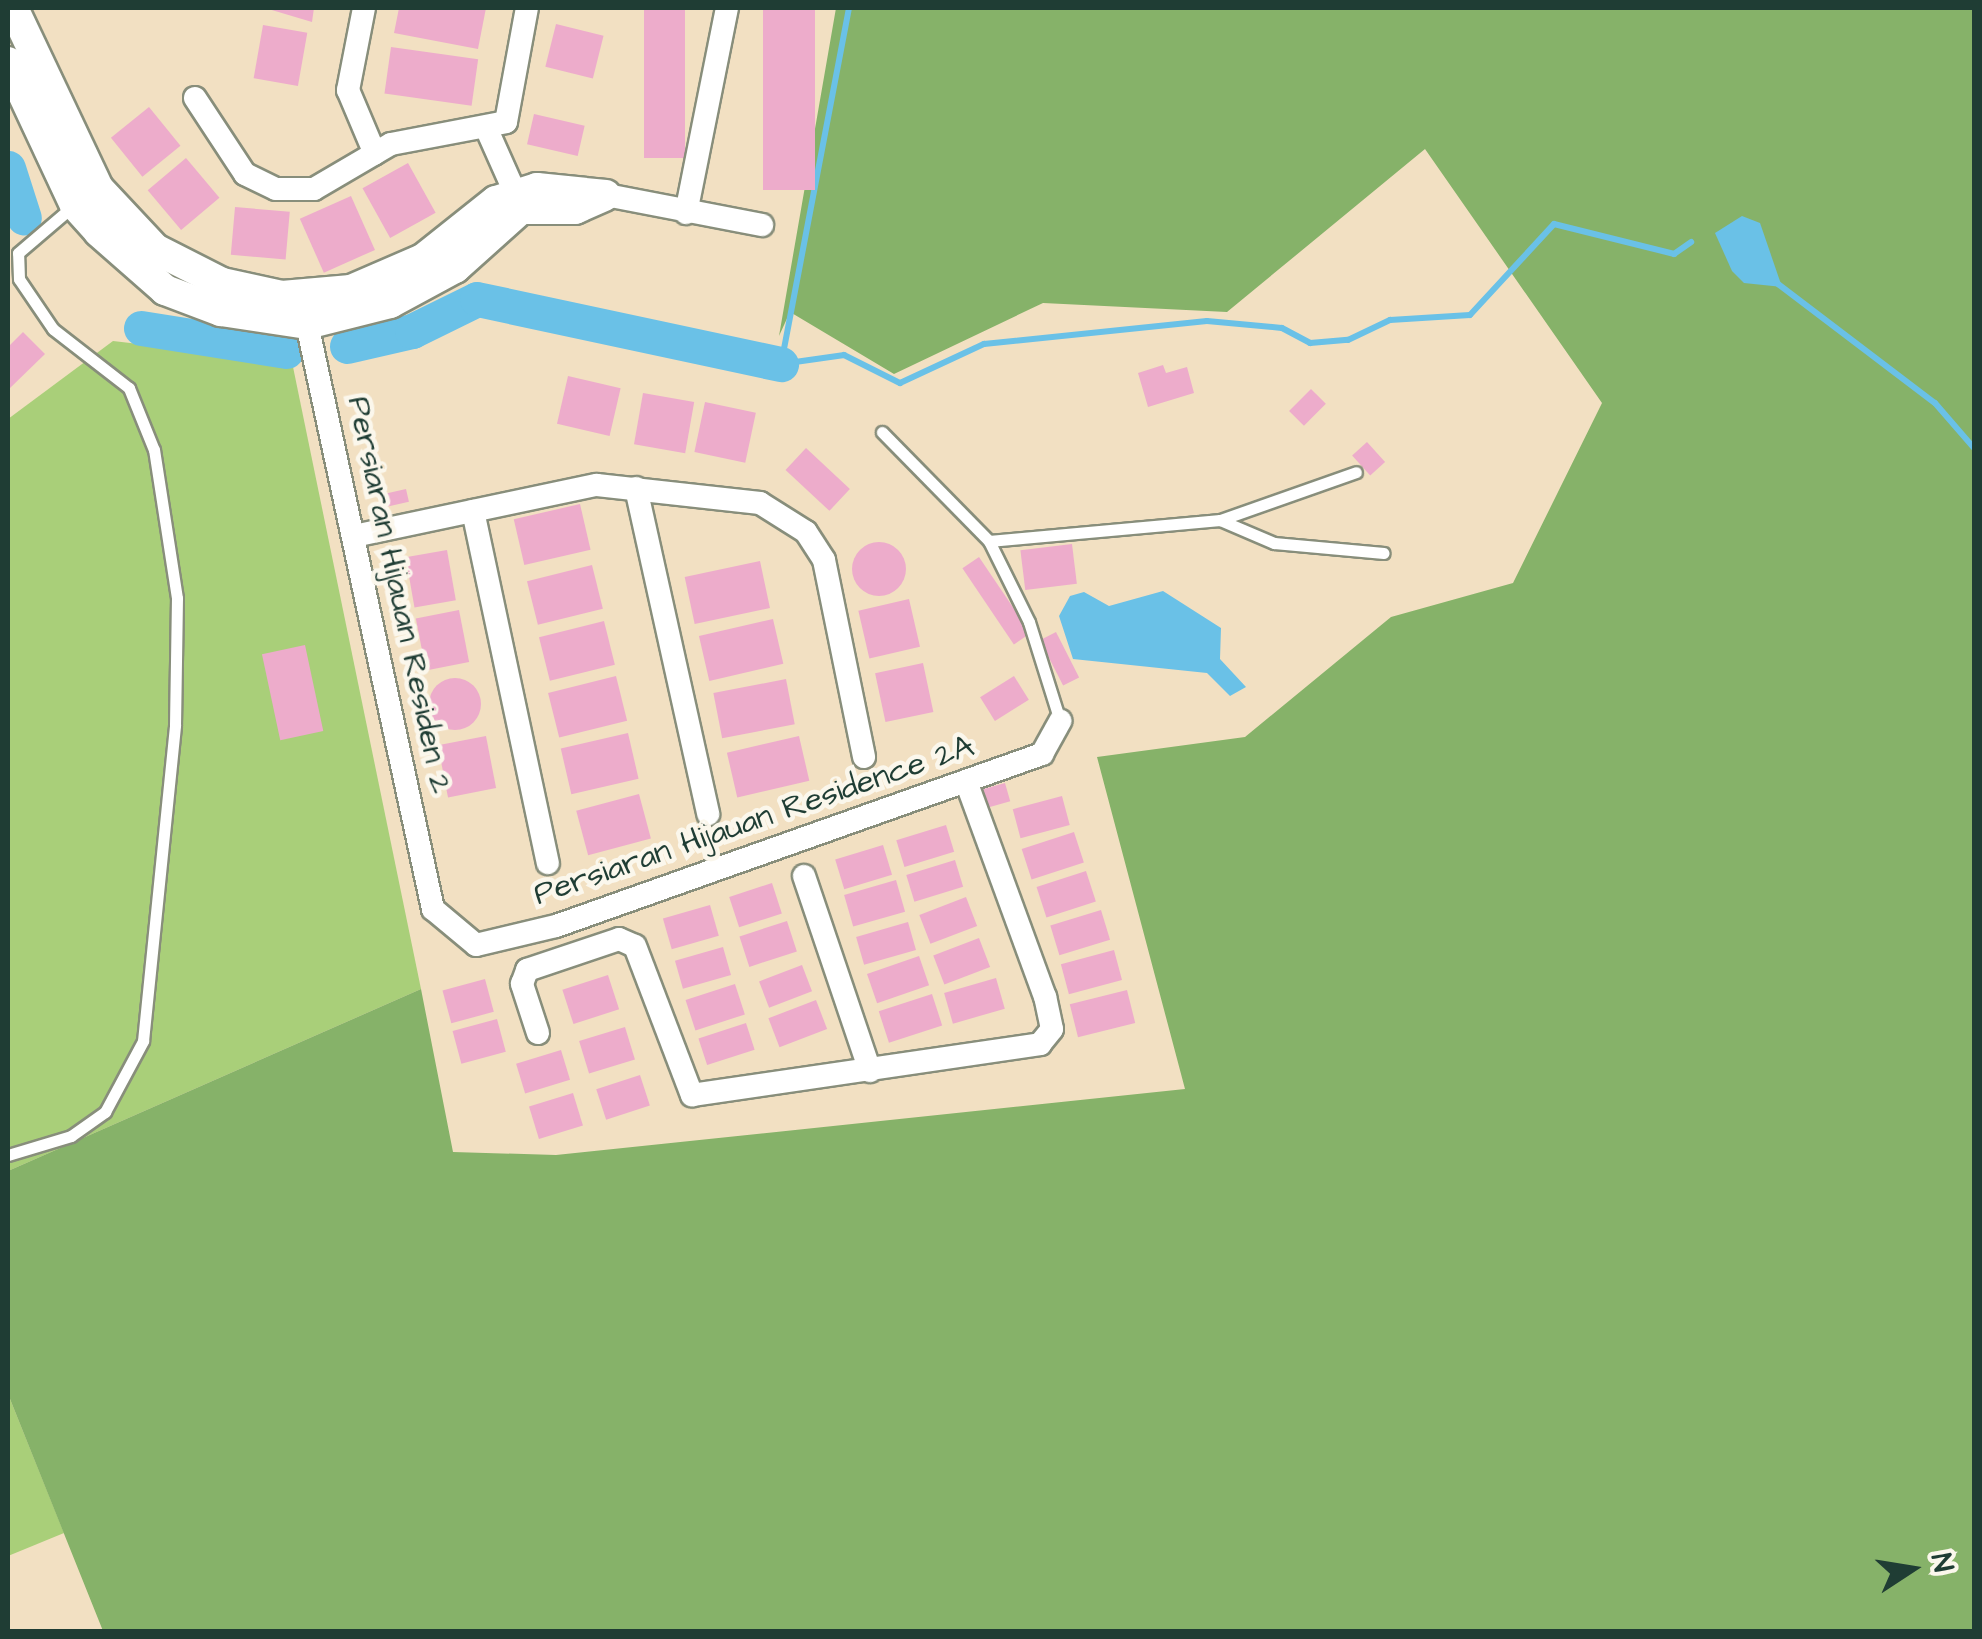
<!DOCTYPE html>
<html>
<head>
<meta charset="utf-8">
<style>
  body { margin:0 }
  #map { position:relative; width:1982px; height:1639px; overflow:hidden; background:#f2e0c2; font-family:"Architects Daughter",sans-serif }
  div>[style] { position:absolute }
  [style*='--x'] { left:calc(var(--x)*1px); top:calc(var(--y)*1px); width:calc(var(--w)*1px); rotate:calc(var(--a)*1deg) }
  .green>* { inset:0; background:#a9cf79 }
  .forest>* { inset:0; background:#86b269 }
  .water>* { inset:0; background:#6ac1e7 }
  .stream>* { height:6px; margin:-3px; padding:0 3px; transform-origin:3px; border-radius:3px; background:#6ac1e7 }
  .river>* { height:35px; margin:-17.5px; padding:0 17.5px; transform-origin:17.5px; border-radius:17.5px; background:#6ac1e7 }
  .building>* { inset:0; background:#edaccb; transform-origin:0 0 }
  .round { border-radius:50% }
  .roads { filter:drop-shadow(2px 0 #888e7b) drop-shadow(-2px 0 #888e7b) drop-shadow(0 2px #888e7b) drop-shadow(0 -2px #888e7b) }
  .service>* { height:11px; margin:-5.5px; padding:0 5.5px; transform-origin:5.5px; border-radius:5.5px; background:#fff }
  .minor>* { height:22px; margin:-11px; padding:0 11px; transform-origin:11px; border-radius:11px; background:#fff }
  .tertiary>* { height:30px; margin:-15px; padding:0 15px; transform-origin:15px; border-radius:15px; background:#fff }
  span { translate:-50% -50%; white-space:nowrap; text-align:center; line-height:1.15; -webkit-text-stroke:9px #fbf7ec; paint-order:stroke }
  .street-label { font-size:32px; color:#1f3d34 }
  .frame { position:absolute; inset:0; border:10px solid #1f3d34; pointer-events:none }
  .north { position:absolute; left:1862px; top:1519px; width:100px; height:100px; -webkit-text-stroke:8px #fbf7ec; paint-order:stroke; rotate:78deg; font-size:28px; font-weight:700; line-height:40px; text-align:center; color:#1f3d34 }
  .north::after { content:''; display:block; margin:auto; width:35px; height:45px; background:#1f3d34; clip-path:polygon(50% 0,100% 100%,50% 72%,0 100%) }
</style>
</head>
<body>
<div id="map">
  <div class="green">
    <i style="clip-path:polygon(113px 341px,292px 362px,421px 989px,8px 1171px,8px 419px)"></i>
    <i style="clip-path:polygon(8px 1394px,64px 1533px,8px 1556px)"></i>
  </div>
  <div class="forest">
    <i style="clip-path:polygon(836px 8px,1974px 8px,1974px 1631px,103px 1631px,8px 1394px,8px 1171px,421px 989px,453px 1152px,556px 1155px,1185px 1089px,1097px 757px,1245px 737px,1391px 617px,1513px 583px,1602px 403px,1425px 149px,1227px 312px,1043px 303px,894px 374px,790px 312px,779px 336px)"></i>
  </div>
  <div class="water">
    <i style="clip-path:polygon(1742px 216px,1760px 223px,1782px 287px,1744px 283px,1732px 271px,1715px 233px)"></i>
    <i style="clip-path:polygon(1163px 591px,1221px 628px,1220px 659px,1246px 687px,1230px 696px,1207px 673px,1073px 659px,1059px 616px,1070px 596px,1084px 592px,1109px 606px)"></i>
  </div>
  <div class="stream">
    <i style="--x:849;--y:8;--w:362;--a:100.8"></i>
    <i style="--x:781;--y:364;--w:64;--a:-8.1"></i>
    <i style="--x:844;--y:355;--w:63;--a:26.6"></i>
    <i style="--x:900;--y:383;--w:93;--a:-24.9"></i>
    <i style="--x:984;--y:344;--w:224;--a:-5.9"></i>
    <i style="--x:1207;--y:321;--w:75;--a:5.3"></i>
    <i style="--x:1282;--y:328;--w:32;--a:28"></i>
    <i style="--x:1310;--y:343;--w:38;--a:-5"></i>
    <i style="--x:1348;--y:340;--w:47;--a:-25.5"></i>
    <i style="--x:1390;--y:320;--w:80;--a:-3.6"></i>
    <i style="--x:1470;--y:315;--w:124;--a:-47.3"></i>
    <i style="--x:1554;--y:224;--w:124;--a:14"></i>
    <i style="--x:1674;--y:254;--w:21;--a:-35"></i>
    <i style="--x:1778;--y:284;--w:197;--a:37.2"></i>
    <i style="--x:1935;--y:403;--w:60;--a:49.1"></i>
  </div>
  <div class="river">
    <i style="--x:8;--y:168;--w:52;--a:72.3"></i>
    <i style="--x:141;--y:328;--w:147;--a:9"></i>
    <i style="--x:347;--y:346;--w:67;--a:-13"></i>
    <i style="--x:412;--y:331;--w:72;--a:-26.2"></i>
    <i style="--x:477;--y:299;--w:311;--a:12.1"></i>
  </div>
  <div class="building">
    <i style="clip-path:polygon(265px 8px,314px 8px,312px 22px)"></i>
    <i style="clip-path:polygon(399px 8px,486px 8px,478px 49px,394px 33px)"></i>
    <i style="left:644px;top:8px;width:41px;height:150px"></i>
    <i style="left:763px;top:8px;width:52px;height:182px"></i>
    <i style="left:556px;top:24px;width:49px;height:44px;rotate:14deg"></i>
    <i style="left:263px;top:25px;width:45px;height:54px;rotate:10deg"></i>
    <i style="left:391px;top:47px;width:88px;height:47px;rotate:8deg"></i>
    <i style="left:149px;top:107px;width:50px;height:49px;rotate:51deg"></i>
    <i style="left:534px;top:114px;width:52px;height:31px;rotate:13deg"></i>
    <i style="left:186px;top:158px;width:52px;height:50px;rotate:50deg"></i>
    <i style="left:408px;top:163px;width:57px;height:52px;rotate:61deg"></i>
    <i style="left:351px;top:196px;width:59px;height:56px;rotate:66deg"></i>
    <i style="left:235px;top:207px;width:55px;height:48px;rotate:5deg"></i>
    <i style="clip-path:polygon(23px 332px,45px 354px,8px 390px,8px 347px)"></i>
    <i style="clip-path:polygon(1163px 365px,1166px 373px,1187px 367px,1194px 393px,1148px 407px,1138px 373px)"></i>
    <i style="left:568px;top:376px;width:54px;height:49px;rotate:13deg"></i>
    <i style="left:1311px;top:389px;width:21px;height:31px;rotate:45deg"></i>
    <i style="left:643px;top:393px;width:52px;height:52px;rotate:10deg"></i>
    <i style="left:705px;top:402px;width:52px;height:51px;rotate:12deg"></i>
    <i style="left:1367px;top:442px;width:27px;height:20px;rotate:48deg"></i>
    <i style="left:806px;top:448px;width:60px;height:30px;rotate:43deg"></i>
    <i style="left:406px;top:489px;width:13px;height:25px;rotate:77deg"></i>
    <i style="left:580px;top:504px;width:47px;height:68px;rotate:77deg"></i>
    <i class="round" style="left:852px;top:542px;width:54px;height:54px"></i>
    <i style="left:1072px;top:544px;width:40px;height:52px;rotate:83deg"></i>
    <i style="left:447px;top:550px;width:51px;height:42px;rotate:80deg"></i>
    <i style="left:979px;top:557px;width:92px;height:20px;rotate:56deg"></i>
    <i style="left:760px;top:561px;width:48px;height:77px;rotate:78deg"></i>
    <i style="left:592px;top:565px;width:45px;height:67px;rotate:76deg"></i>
    <i style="left:909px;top:599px;width:49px;height:52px;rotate:77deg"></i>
    <i style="left:459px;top:610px;width:53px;height:44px;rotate:79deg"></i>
    <i style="left:773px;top:619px;width:46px;height:76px;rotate:77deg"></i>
    <i style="left:604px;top:621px;width:45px;height:67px;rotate:76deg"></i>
    <i style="left:1056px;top:632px;width:51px;height:18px;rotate:63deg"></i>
    <i style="left:305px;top:645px;width:88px;height:44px;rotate:78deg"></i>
    <i style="left:923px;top:663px;width:50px;height:49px;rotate:78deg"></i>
    <i style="left:616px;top:676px;width:46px;height:70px;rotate:76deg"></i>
    <i style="left:1014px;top:676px;width:28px;height:40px;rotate:58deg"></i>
    <i class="round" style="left:429px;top:678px;width:52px;height:52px"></i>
    <i style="left:786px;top:679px;width:46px;height:74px;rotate:79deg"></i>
    <i style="left:628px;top:733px;width:47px;height:69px;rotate:77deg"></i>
    <i style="left:486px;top:736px;width:53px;height:49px;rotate:79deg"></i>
    <i style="left:799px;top:736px;width:46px;height:74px;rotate:77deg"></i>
    <i style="left:1005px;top:783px;width:19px;height:23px;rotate:74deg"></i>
    <i style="left:639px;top:794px;width:46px;height:65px;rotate:75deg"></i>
    <i style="left:1062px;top:796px;width:30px;height:51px;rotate:75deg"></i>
    <i style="left:946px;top:825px;width:28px;height:52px;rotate:73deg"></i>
    <i style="left:1074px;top:832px;width:32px;height:55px;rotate:72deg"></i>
    <i style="left:883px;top:845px;width:31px;height:50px;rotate:73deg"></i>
    <i style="left:955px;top:860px;width:28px;height:51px;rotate:73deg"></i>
    <i style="left:1086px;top:871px;width:32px;height:52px;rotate:72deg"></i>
    <i style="left:896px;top:880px;width:33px;height:54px;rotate:74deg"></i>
    <i style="left:772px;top:883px;width:32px;height:45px;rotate:72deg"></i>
    <i style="left:966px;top:897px;width:31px;height:50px;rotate:69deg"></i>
    <i style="left:710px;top:905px;width:32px;height:49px;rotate:74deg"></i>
    <i style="left:1101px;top:910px;width:31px;height:53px;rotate:73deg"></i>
    <i style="left:787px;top:921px;width:32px;height:50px;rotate:72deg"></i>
    <i style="left:908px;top:922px;width:29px;height:54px;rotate:74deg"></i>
    <i style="left:979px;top:938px;width:31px;height:49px;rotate:69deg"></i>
    <i style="left:723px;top:947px;width:29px;height:50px;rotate:74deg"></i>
    <i style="left:1114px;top:950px;width:31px;height:55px;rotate:75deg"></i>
    <i style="left:919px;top:956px;width:31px;height:55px;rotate:71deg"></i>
    <i style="left:802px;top:965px;width:28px;height:46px;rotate:69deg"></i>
    <i style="left:608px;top:975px;width:36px;height:48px;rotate:72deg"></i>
    <i style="left:996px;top:978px;width:32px;height:54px;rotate:74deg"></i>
    <i style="left:485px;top:979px;width:34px;height:44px;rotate:75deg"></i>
    <i style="left:735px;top:984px;width:32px;height:52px;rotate:72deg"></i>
    <i style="left:1127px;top:990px;width:34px;height:59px;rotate:76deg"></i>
    <i style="left:932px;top:994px;width:33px;height:56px;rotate:72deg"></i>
    <i style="left:816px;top:1000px;width:31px;height:51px;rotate:69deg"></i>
    <i style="left:497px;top:1019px;width:34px;height:46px;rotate:75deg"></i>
    <i style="left:746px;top:1023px;width:28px;height:50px;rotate:72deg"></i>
    <i style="left:625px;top:1027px;width:34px;height:48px;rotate:73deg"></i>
    <i style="left:561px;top:1050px;width:31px;height:47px;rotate:73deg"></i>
    <i style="left:640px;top:1075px;width:32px;height:46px;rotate:72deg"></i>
    <i style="left:573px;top:1093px;width:34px;height:46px;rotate:73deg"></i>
  </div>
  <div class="roads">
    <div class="service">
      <i style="--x:882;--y:432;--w:153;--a:45.5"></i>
      <i style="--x:989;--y:541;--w:90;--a:63.7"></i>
      <i style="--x:1029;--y:622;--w:104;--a:72.6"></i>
      <i style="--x:1220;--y:520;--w:59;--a:23.1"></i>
      <i style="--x:1274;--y:543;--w:110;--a:5.2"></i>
      <i style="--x:989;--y:541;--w:232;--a:-5.2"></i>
      <i style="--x:1220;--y:520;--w:144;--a:-19.4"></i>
      <i style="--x:8;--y:1155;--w:66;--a:-16.8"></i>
      <i style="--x:71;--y:1136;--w:42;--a:-35.2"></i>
      <i style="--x:105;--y:1112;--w:81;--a:-61.8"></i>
      <i style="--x:143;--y:1041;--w:318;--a:-84.2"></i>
      <i style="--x:175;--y:725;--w:127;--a:-89.1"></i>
      <i style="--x:177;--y:598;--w:150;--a:-98.8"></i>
      <i style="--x:154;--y:450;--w:67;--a:-112"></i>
      <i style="--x:129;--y:388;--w:96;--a:-142.2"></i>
      <i style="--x:53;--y:329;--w:60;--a:-124.2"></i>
      <i style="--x:19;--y:279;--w:26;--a:-92"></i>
      <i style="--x:18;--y:253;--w:72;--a:-40.5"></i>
    </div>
    <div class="minor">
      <i style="--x:364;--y:8;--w:84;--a:101"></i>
      <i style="--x:348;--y:90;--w:69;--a:67.1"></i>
      <i style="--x:195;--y:98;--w:91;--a:56.7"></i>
      <i style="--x:245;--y:174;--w:34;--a:26"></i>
      <i style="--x:276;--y:189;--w:38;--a:0"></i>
      <i style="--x:314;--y:189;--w:89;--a:-30.3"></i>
      <i style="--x:391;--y:144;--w:117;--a:-10.8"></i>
      <i style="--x:506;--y:122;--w:116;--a:-79.6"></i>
      <i style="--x:488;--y:132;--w:81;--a:66"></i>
      <i style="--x:606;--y:195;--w:159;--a:10.9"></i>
      <i style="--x:686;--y:213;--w:209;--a:-78.7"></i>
      <i style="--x:304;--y:310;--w:613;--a:77.85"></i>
      <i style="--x:433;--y:909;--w:56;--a:39.9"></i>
      <i style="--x:476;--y:945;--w:82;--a:-13.4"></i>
      <i style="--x:556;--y:926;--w:516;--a:-19.49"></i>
      <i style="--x:1042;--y:754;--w:38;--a:-61"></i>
      <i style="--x:636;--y:488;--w:334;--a:77.5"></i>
      <i style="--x:473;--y:511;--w:360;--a:78"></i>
      <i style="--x:354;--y:536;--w:248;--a:-11.9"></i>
      <i style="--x:597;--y:485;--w:164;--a:6.3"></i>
      <i style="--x:760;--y:503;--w:54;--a:32.2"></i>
      <i style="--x:806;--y:532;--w:33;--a:57"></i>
      <i style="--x:824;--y:560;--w:201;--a:78.5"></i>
      <i style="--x:804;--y:876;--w:206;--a:71.3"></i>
      <i style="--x:538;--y:1033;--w:52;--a:-108.1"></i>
      <i style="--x:522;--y:984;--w:15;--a:-70"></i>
      <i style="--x:527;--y:970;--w:97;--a:-18.6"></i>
      <i style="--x:619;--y:939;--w:17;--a:24"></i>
      <i style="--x:635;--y:946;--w:160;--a:69.1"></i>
      <i style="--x:692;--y:1095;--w:352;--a:-8.3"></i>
      <i style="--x:1040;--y:1044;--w:19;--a:-51"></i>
      <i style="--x:1052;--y:1029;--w:33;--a:-102"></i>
      <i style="--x:1045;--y:997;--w:230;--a:-110.1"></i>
    </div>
    <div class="tertiary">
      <i style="--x:13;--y:8;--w:199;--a:64.7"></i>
      <i style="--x:98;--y:188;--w:83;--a:46.9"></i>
      <i style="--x:155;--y:249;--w:75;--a:26.9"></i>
      <i style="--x:222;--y:283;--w:61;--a:12.2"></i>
      <i style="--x:282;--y:296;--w:69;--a:-5"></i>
      <i style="--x:351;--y:290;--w:78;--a:-23.3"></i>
      <i style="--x:423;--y:259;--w:93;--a:-38.5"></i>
      <i style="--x:496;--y:201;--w:43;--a:-17.6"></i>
      <i style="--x:537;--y:188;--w:69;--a:5.8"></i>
      <i style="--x:8;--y:62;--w:158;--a:64.9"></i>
      <i style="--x:75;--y:205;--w:36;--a:48"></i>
      <i style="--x:99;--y:232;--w:88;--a:41.3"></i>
      <i style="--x:165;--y:290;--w:60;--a:20.6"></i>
      <i style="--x:221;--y:311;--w:87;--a:8.6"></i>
      <i style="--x:307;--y:324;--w:86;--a:-14.2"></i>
      <i style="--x:390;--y:303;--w:74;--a:-28.3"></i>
      <i style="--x:455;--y:268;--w:89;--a:-41.8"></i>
      <i style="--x:521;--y:209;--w:54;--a:0"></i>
      <i style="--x:575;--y:209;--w:32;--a:-24"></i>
    </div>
  </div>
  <div class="street-label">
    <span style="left:399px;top:595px;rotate:78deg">Persiaran Hijauan Residen 2</span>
    <span style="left:754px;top:821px;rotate:-19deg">Persiaran Hijauan Residence 2A</span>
  </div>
  <div class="frame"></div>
  <div class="north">N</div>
</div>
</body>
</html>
